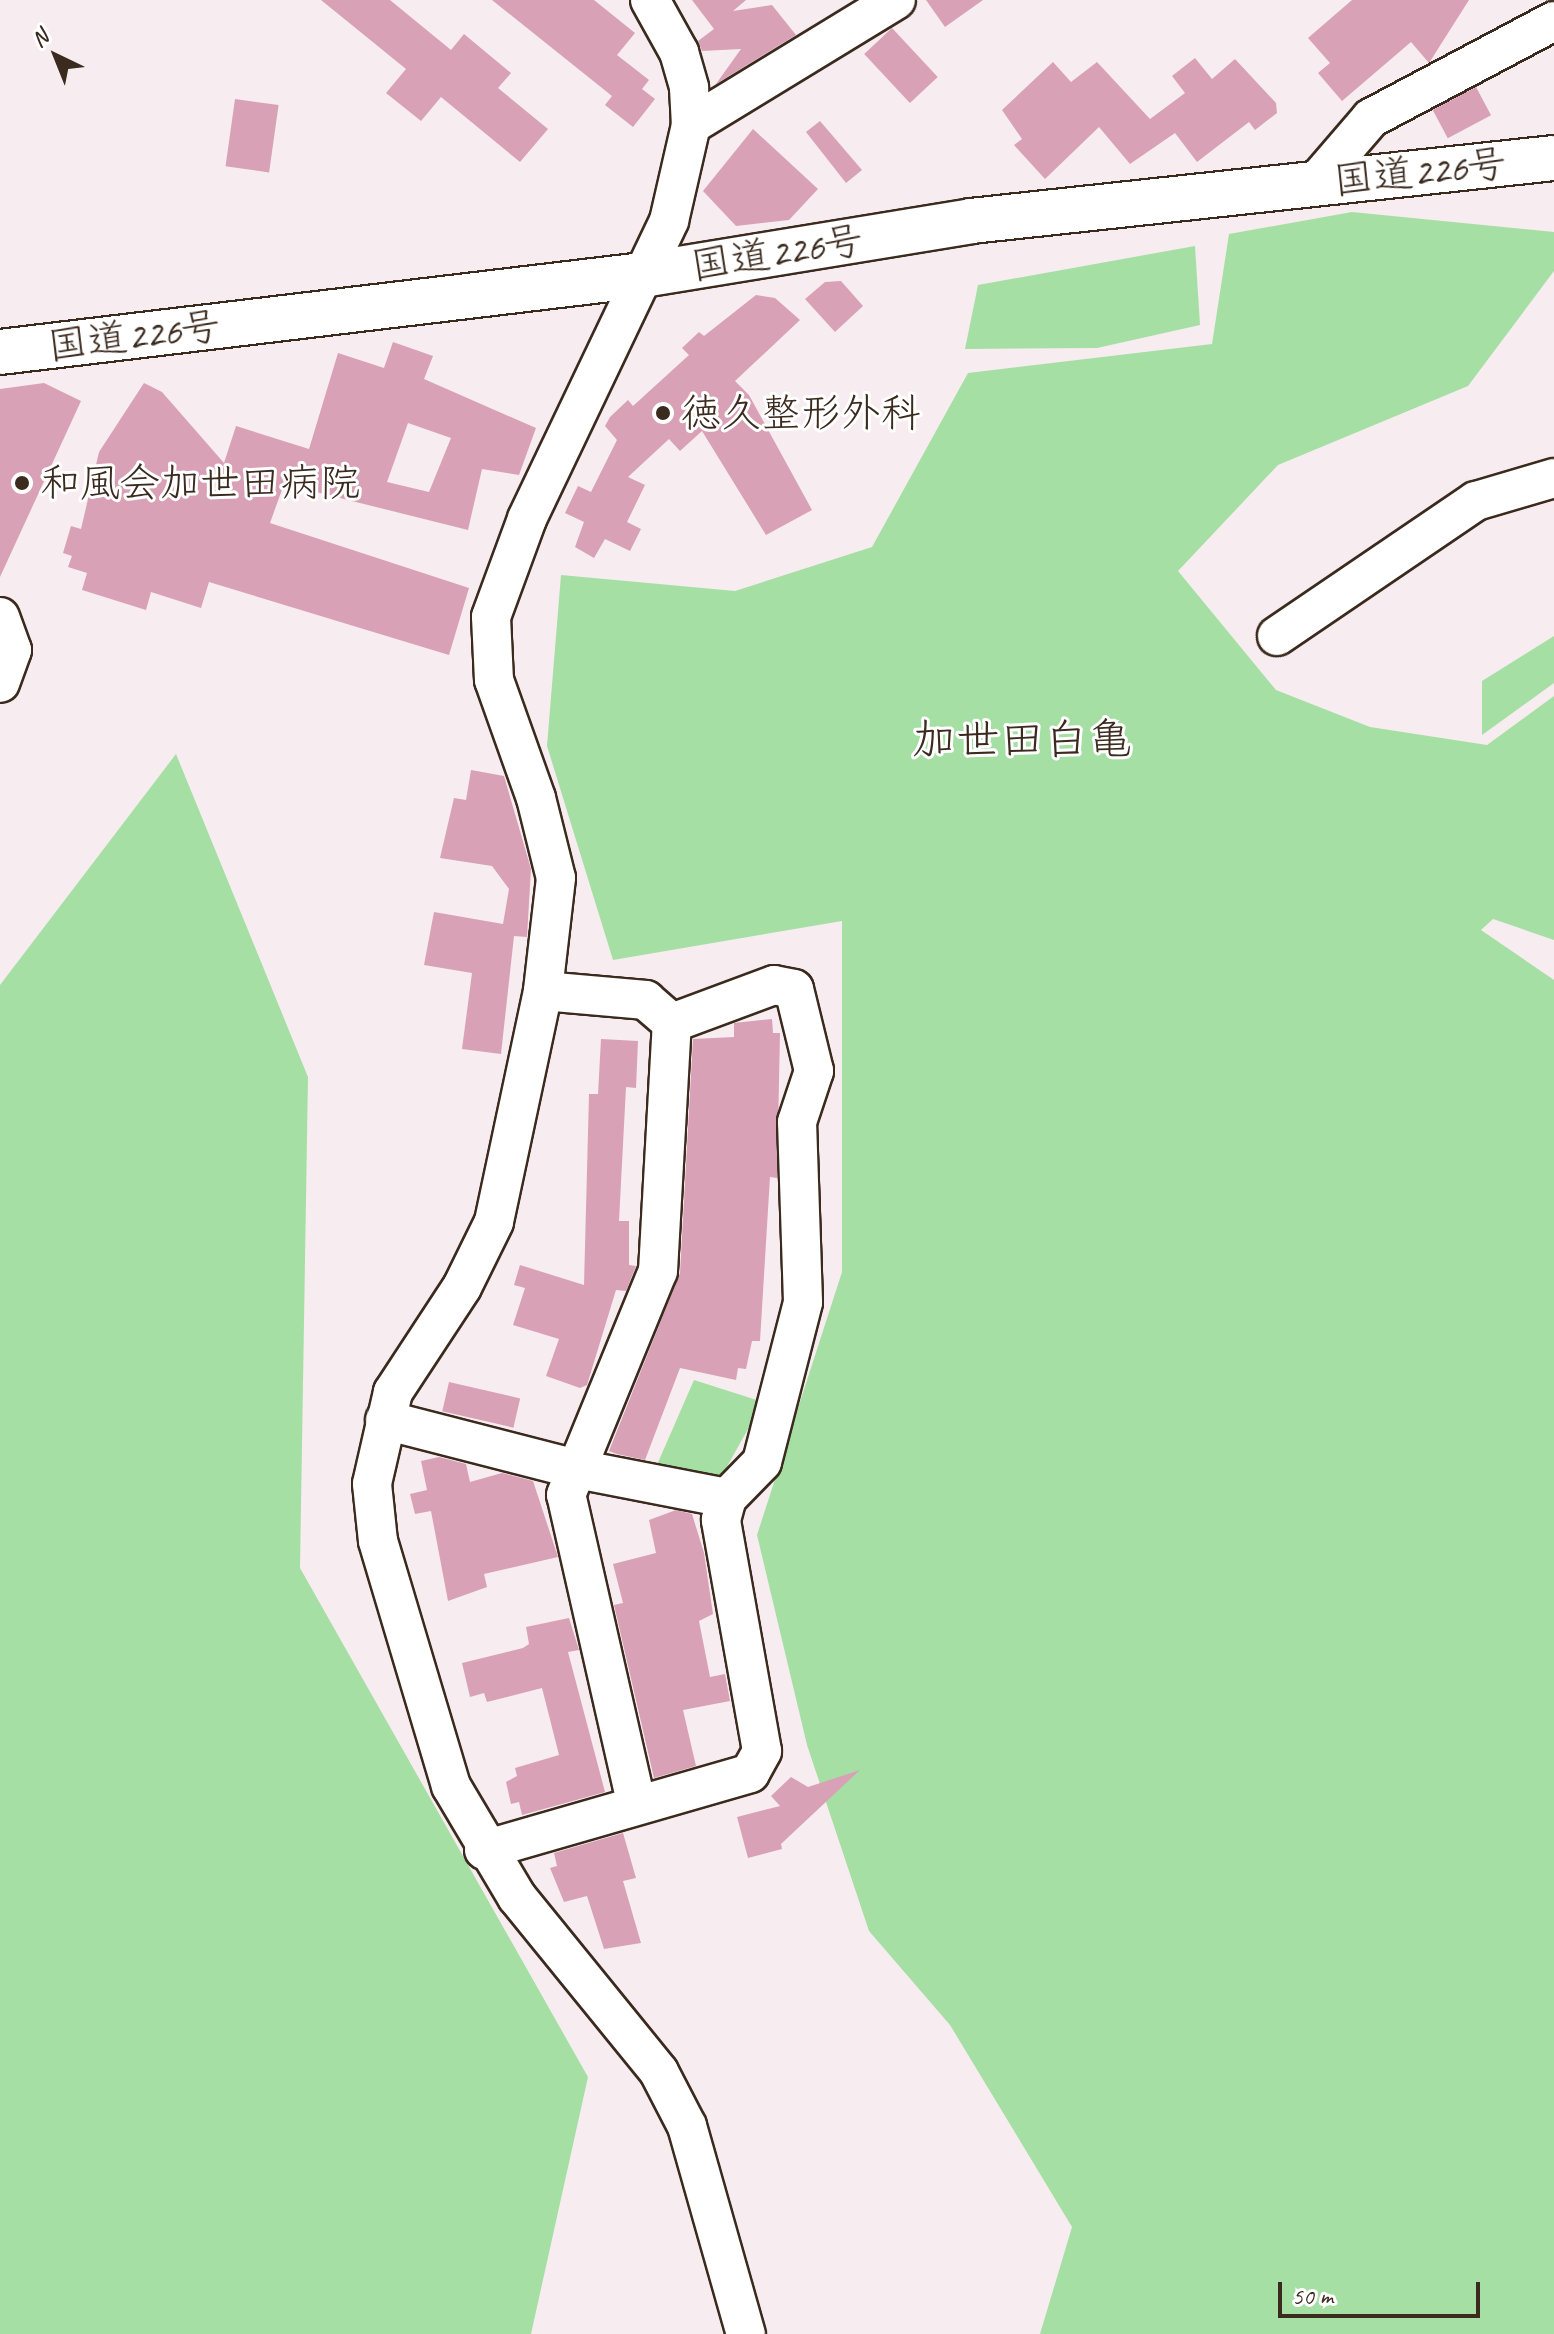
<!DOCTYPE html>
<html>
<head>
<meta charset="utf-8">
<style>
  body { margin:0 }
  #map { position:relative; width:1554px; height:2334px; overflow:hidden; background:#f7ecf0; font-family:Caveat,"Klee One",sans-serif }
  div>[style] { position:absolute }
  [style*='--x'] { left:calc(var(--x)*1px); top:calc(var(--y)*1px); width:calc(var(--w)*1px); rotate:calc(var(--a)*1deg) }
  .green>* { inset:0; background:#a6dfa4 }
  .building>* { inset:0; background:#d9a1b5; transform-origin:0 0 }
  .roads { filter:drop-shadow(2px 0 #3b2a1e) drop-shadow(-2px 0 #3b2a1e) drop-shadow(0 2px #3b2a1e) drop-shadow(0 -2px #3b2a1e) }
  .minor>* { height:38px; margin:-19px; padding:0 19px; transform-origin:19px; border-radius:19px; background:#fff }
  .highway>* { height:44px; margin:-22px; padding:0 22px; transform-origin:22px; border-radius:22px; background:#fff }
  .dots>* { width:22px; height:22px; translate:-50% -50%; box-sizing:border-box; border:4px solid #fff; border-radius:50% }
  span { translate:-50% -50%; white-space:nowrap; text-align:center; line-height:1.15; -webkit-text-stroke:6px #fff; paint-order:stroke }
  .street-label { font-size:40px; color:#3b2a1e }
  .poi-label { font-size:40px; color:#3b2a1e }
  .left { translate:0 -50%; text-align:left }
  .quarter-label { font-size:44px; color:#3b2a1e }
  .north { position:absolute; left:16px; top:16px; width:80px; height:80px; -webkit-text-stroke:6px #fff; paint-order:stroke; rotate:317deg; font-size:22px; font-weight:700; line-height:32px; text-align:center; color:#3b2a1e }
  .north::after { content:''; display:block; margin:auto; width:28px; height:36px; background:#3b2a1e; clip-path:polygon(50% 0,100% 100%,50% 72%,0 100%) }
  .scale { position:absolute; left:1278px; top:2282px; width:202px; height:36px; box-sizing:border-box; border:4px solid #3b2a1e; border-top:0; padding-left:10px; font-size:24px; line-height:28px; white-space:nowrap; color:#3b2a1e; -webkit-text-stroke:6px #fff; paint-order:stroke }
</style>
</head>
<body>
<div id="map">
  <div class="green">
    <i style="clip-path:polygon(1352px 212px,1554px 232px,1554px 271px,1468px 386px,1278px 465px,1178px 571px,1276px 690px,1370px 727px,1487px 745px,1554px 696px,1554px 940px,1493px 919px,1481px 930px,1554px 980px,1554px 2334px,1040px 2334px,1072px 2227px,950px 2025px,869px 1931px,807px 1745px,757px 1535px,842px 1272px,842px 921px,613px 960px,547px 746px,561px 575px,735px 591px,872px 547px,968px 373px,1212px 344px,1229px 234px)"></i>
    <i style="clip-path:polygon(1195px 246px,1200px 325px,1097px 348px,965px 349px,978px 285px)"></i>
    <i style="clip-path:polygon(1554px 636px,1554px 683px,1482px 735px,1482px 681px)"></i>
    <i style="clip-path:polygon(176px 754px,308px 1077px,300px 1568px,588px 2077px,531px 2334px,0 2334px,0 985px)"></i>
    <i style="clip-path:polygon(694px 1380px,763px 1402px,719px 1481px,656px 1467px)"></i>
  </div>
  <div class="building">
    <i style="clip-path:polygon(321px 0,390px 0,451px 50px,464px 34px,511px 73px,498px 88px,548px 129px,520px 162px,441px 97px,421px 121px,386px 93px,406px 69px)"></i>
    <i style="clip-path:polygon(492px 0,594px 0,635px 33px,617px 55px,649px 80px,642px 89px,655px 99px,633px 127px,605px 105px,612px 96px)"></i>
    <i style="clip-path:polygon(692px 0,746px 0,733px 11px,772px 5px,796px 35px,716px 84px,741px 49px,702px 51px,698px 41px,714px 29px)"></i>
    <i style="clip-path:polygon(926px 0,983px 0,945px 27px)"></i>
    <i style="clip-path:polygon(1352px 0,1469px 0,1429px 63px,1411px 42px,1342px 101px,1318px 73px,1330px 63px,1308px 38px)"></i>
    <i style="left:892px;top:28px;width:67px;height:38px;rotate:47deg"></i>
    <i style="clip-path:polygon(1195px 58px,1212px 79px,1235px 59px,1276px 103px,1277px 113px,1255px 130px,1249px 122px,1197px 162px,1175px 133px,1130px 164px,1099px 127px,1045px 179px,1014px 145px,1022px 139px,1002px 110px,1053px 62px,1071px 82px,1097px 62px,1150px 119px,1185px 93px,1172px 76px)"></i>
    <i style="left:1476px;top:87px;width:32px;height:49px;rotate:62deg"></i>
    <i style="left:235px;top:99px;width:44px;height:68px;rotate:8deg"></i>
    <i style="clip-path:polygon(820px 121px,862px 170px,846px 183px,806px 132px)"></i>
    <i style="clip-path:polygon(753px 129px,818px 189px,789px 220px,736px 226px,703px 191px)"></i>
    <i style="clip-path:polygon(841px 281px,863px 306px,835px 332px,805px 299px,825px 282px)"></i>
    <i style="clip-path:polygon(756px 295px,775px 298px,800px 320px,735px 381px,749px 395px,812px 510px,766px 535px,702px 431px,680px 451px,669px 439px,628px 477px,645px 485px,627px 522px,641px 529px,630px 551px,605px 539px,594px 558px,575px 547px,584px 522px,565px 513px,578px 486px,591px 492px,617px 440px,605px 426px,610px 417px,628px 400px,633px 406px,689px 355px,682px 348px,699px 332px,704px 336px)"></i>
    <i style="clip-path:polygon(evenodd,393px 342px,433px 356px,424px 379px,536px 428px,519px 475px,482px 469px,468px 530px,284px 484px,270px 523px,469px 588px,449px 655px,209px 582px,201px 608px,151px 592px,146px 610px,82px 590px,87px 573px,68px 567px,72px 556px,63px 553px,71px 526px,81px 529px,99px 452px,144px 383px,162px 392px,224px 463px,236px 426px,309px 449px,338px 353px,384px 368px,393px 342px,408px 423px,451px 438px,429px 492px,387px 482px,408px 423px)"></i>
    <i style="clip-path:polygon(44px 383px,81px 401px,0 577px,0 389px)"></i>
    <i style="clip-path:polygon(471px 770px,504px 776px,531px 869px,527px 937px,514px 936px,501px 1054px,462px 1049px,472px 973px,424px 965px,434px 912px,503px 924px,509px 889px,492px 866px,440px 858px,454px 798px,466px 800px)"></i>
    <i style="clip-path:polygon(772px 1019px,773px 1033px,780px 1033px,777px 1178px,770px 1177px,760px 1341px,752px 1341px,746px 1369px,738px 1368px,736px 1380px,680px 1368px,645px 1460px,617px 1454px,609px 1451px,680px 1273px,693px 1039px,734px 1037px,734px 1023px)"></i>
    <i style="clip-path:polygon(601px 1039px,638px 1041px,636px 1088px,626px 1087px,619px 1221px,629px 1221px,629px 1265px,636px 1266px,626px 1291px,616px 1290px,587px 1385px,580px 1388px,546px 1376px,559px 1339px,513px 1325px,525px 1288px,514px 1285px,520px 1265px,584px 1285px,589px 1094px,598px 1094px)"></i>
    <i style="left:449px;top:1382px;width:73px;height:30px;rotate:13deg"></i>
    <i style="clip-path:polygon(439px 1457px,466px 1464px,470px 1482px,502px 1473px,533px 1481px,558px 1557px,484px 1574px,487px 1587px,448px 1601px,431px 1511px,415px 1514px,410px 1494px,427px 1490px,421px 1461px)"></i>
    <i style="clip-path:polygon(676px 1510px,692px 1514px,704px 1553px,713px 1614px,699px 1621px,710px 1677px,725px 1674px,730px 1701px,683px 1710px,696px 1766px,654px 1778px,614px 1605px,623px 1603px,613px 1564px,656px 1553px,649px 1520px)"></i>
    <i style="clip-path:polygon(569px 1618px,579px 1650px,568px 1652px,605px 1792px,522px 1815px,519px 1802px,511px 1804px,506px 1782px,517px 1776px,515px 1768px,559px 1755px,542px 1688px,487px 1702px,484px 1693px,470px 1697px,462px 1663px,523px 1648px,529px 1644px,526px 1627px)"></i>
    <i style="clip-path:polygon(860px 1770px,781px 1844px,782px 1849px,748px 1858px,737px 1817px,780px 1806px,771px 1796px,791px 1777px,808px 1787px)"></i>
    <i style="clip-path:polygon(623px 1833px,636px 1878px,623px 1881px,641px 1943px,604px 1949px,587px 1896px,564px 1902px,550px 1868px,557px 1866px,554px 1853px)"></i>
  </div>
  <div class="roads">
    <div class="minor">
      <i style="--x:650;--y:0;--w:60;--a:60.9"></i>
      <i style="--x:679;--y:52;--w:37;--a:74"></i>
      <i style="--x:689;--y:88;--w:37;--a:87"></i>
      <i style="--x:691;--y:125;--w:98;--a:102.9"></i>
      <i style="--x:669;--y:221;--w:330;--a:115.5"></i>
      <i style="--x:527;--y:519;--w:104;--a:110.2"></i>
      <i style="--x:491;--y:617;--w:63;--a:87.3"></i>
      <i style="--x:494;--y:680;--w:125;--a:70.4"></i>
      <i style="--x:536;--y:798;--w:82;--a:76"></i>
      <i style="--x:556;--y:878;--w:114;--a:96.6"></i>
      <i style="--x:543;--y:991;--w:236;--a:102"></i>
      <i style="--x:494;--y:1222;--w:72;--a:116.2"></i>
      <i style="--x:462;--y:1287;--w:126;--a:123.3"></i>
      <i style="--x:393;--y:1392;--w:94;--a:102.9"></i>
      <i style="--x:372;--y:1484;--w:57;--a:84"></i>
      <i style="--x:378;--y:1541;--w:256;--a:73.4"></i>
      <i style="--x:451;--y:1786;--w:129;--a:59.3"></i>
      <i style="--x:517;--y:1897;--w:225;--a:50.9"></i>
      <i style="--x:659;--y:2072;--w:61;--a:62.6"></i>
      <i style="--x:687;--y:2126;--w:216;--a:74.2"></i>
      <i style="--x:691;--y:125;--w:240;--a:-31.4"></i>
      <i style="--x:1316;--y:182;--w:84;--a:-49.3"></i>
      <i style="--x:1371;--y:118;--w:207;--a:-27.9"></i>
      <i style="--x:0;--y:617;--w:35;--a:70"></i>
      <i style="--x:12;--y:650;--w:35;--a:110"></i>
      <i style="--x:1277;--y:636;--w:240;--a:-34.2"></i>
      <i style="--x:1476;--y:501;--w:81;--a:-16.4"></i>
      <i style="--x:385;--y:1420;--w:193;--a:14.4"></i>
      <i style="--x:572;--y:1468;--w:158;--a:11"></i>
      <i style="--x:636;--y:1802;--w:315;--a:-102.8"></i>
      <i style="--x:566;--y:1495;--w:242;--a:-67.7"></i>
      <i style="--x:658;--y:1271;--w:248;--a:-86.8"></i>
      <i style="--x:484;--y:1850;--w:277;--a:-16.1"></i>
      <i style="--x:750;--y:1773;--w:25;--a:-61"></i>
      <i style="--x:762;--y:1751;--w:235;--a:-100.1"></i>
      <i style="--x:721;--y:1520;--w:23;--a:-75"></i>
      <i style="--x:727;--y:1498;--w:50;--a:-45.8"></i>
      <i style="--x:762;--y:1462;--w:165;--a:-75.6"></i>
      <i style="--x:803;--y:1302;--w:180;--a:-91.9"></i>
      <i style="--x:797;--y:1122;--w:54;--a:-71.6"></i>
      <i style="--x:814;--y:1071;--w:84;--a:-103.7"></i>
      <i style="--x:794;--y:989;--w:20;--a:-169"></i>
      <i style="--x:774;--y:985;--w:109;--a:159.6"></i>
      <i style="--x:672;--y:1023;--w:35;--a:-139"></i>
      <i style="--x:646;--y:1000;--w:103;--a:-175"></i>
    </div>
    <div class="highway">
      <i style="--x:0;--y:352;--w:648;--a:-6.83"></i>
      <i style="--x:643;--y:275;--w:332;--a:-9.3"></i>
      <i style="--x:971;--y:221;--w:586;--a:-6.17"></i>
    </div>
  </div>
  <div class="dots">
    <i style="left:663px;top:413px;background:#3b2a1e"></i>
    <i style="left:22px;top:483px;background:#3b2a1e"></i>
  </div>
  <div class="street-label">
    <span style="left:1420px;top:172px;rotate:-6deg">国道226号</span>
    <span style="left:777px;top:253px;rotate:-9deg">国道226号</span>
    <span style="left:134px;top:336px;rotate:-7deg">国道226号</span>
  </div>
  <div class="poi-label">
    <span class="left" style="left:681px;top:413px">徳久整形外科</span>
    <span class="left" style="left:40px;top:483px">和風会加世田病院</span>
  </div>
  <div class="quarter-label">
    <span style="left:1022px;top:740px">加世田白亀</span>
  </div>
  <div class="north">N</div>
  <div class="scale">50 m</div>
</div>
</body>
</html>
